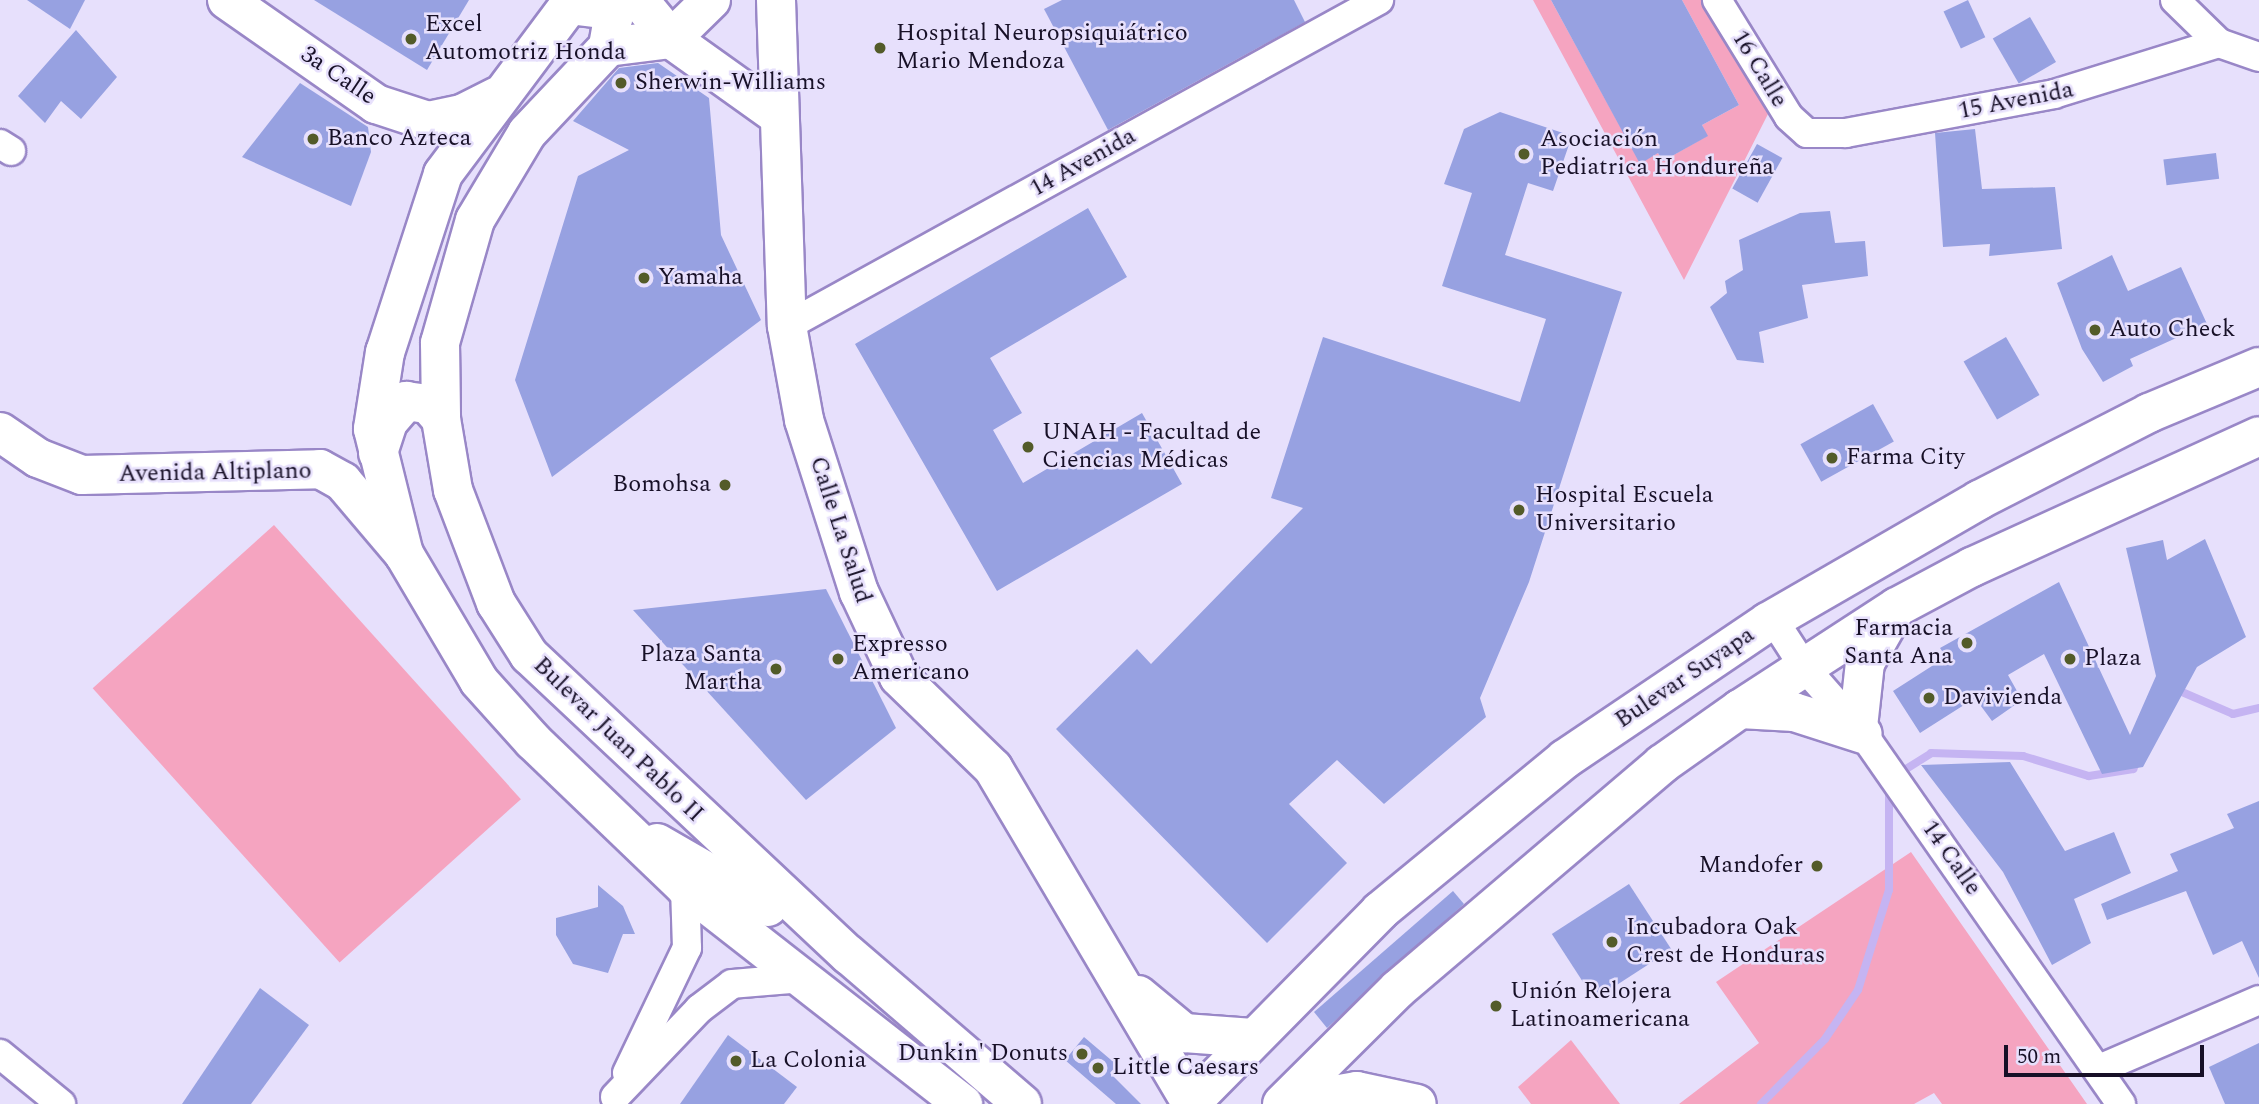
<!DOCTYPE html>
<html>
<head>
<meta charset="utf-8">
<style>
  body { margin:0 }
  #map { position:relative; width:2259px; height:1104px; overflow:hidden; background:#e7e0fc; font-family:Spectral,serif }
  div>[style] { position:absolute }
  [style*='--x'] { left:calc(var(--x)*1px); top:calc(var(--y)*1px); width:calc(var(--w)*1px); rotate:calc(var(--a)*1deg) }
  .green>* { inset:0; background:#f5a4c0; transform-origin:0 0 }
  .stream>* { height:8px; margin:-4px; padding:0 4px; transform-origin:4px; border-radius:4px; background:#c5b4f2 }
  .building>* { inset:0; background:#97a1e1; transform-origin:0 0 }
  .roads { filter:drop-shadow(2px 0 #9987c7) drop-shadow(-2px 0 #9987c7) drop-shadow(0 2px #9987c7) drop-shadow(0 -2px #9987c7) }
  .street>* { height:28px; margin:-14px; padding:0 14px; transform-origin:14px; border-radius:14px; background:#fff }
  .secondary>* { height:38px; margin:-19px; padding:0 19px; transform-origin:19px; border-radius:19px; background:#fff }
  .primary>* { height:38px; margin:-19px; padding:0 19px; transform-origin:19px; border-radius:19px; background:#fff }
  .dots>* { width:19px; height:19px; translate:-50% -50%; box-sizing:border-box; border:4px solid #e7e0fc; border-radius:50% }
  span { translate:-50% -50%; white-space:nowrap; text-align:center; line-height:1.15; -webkit-text-stroke:5px #e7e0fc; paint-order:stroke }
  .poi-label { font-size:24px; color:#171027 }
  .left { translate:0 -50%; text-align:left }
  .right { translate:-100% -50%; text-align:right }
  .street-label { font-size:24px; color:#171027 }
  .scale { position:absolute; left:2004px; top:1045px; width:200px; height:32px; box-sizing:border-box; border:4px solid #171027; border-top:0; padding-left:9px; font-size:21px; line-height:24px; white-space:nowrap; color:#171027; -webkit-text-stroke:5px #e7e0fc; paint-order:stroke }
</style>
</head>
<body>
<div id="map">
  <div class="green">
    <i style="clip-path:polygon(1533px 0,1551px 0,1640px 163px,1658px 153px,1663px 161px,1707px 136px,1702px 125px,1739px 105px,1682px 0,1701px 0,1768px 114px,1684px 280px)"></i>
    <i style="left:274px;top:525px;width:369px;height:244px;rotate:48deg"></i>
    <i style="clip-path:polygon(1911px 852px,2087px 1104px,1942px 1104px,1934px 1093px,1914px 1104px,1679px 1104px,1759px 1043px,1716px 982px)"></i>
    <i style="clip-path:polygon(1571px 1040px,1620px 1104px,1531px 1104px,1518px 1087px)"></i>
  </div>
  <div class="stream">
    <i style="--x:2175;--y:689;--w:63;--a:23.3"></i>
    <i style="--x:2233;--y:714;--w:27;--a:-13"></i>
    <i style="--x:1898;--y:774;--w:39;--a:-32"></i>
    <i style="--x:1931;--y:753;--w:92;--a:1.9"></i>
    <i style="--x:2023;--y:756;--w:69;--a:16.9"></i>
    <i style="--x:2089;--y:776;--w:45;--a:-9"></i>
    <i style="--x:2133;--y:769;--w:11;--a:-63"></i>
    <i style="--x:1761;--y:1104;--w:91;--a:-45.4"></i>
    <i style="--x:1825;--y:1039;--w:59;--a:-56"></i>
    <i style="--x:1858;--y:990;--w:105;--a:-72.8"></i>
    <i style="--x:1889;--y:890;--w:106;--a:-90"></i>
  </div>
  <div class="building">
    <i style="clip-path:polygon(27px 0,85px 0,70px 29px)"></i>
    <i style="clip-path:polygon(314px 0,469px 0,427px 70px)"></i>
    <i style="clip-path:polygon(1062px 0,1294px 0,1305px 22px,1108px 130px,1044px 9px)"></i>
    <i style="clip-path:polygon(1551px 0,1682px 0,1739px 105px,1702px 125px,1708px 136px,1663px 161px,1658px 153px,1640px 164px)"></i>
    <i style="left:1968px;top:0;width:41px;height:27px;rotate:65deg"></i>
    <i style="left:2030px;top:17px;width:52px;height:43px;rotate:60deg"></i>
    <i style="clip-path:polygon(76px 30px,117px 77px,81px 119px,61px 101px,45px 123px,18px 96px)"></i>
    <i style="clip-path:polygon(658px 63px,709px 98px,721px 235px,761px 320px,552px 477px,515px 380px,578px 176px,629px 150px,573px 121px,619px 68px)"></i>
    <i style="clip-path:polygon(300px 83px,368px 127px,371px 152px,351px 206px,242px 157px)"></i>
    <i style="clip-path:polygon(1500px 112px,1572px 136px,1553px 191px,1528px 183px,1505px 255px,1622px 292px,1529px 582px,1480px 698px,1486px 717px,1384px 804px,1337px 760px,1289px 804px,1347px 863px,1267px 943px,1056px 729px,1137px 649px,1151px 664px,1303px 508px,1271px 498px,1323px 337px,1520px 402px,1546px 319px,1442px 286px,1472px 193px,1444px 184px,1464px 129px)"></i>
    <i style="clip-path:polygon(1975px 129px,1982px 189px,2055px 187px,2062px 249px,1989px 256px,1990px 244px,1943px 247px,1935px 133px)"></i>
    <i style="left:1757px;top:144px;width:29px;height:51px;rotate:29deg"></i>
    <i style="left:2216px;top:153px;width:26px;height:53px;rotate:83deg"></i>
    <i style="clip-path:polygon(1088px 208px,1127px 277px,990px 358px,1022px 413px,993px 430px,1023px 483px,1142px 413px,1182px 484px,997px 591px,855px 344px)"></i>
    <i style="clip-path:polygon(1830px 211px,1835px 243px,1865px 241px,1868px 276px,1802px 285px,1808px 318px,1759px 332px,1764px 363px,1737px 360px,1710px 307px,1727px 293px,1725px 281px,1743px 270px,1739px 240px,1800px 213px)"></i>
    <i style="clip-path:polygon(2112px 255px,2128px 291px,2181px 267px,2207px 324px,2130px 359px,2133px 366px,2103px 382px,2082px 349px,2057px 283px)"></i>
    <i style="left:2006px;top:337px;width:67px;height:49px;rotate:60deg"></i>
    <i style="left:1873px;top:404px;width:43px;height:83px;rotate:61deg"></i>
    <i style="clip-path:polygon(2205px 539px,2246px 637px,2197px 667px,2143px 767px,2102px 774px,2044px 654px,2008px 675px,2022px 700px,1992px 721px,1975px 698px,1920px 733px,1893px 691px,1946px 657px,1940px 648px,2059px 582px,2130px 735px,2156px 676px,2126px 548px,2163px 540px,2167px 560px)"></i>
    <i style="clip-path:polygon(826px 589px,896px 728px,806px 800px,633px 610px)"></i>
    <i style="clip-path:polygon(2010px 762px,2065px 851px,2114px 832px,2131px 873px,2074px 899px,2091px 943px,2052px 965px,2003px 872px,1921px 765px)"></i>
    <i style="clip-path:polygon(2259px 801px,2259px 978px,2242px 941px,2213px 955px,2186px 891px,2107px 920px,2101px 904px,2178px 871px,2170px 854px,2234px 828px,2227px 814px)"></i>
    <i style="left:1629px;top:884px;width:78px;height:92px;rotate:57deg"></i>
    <i style="clip-path:polygon(598px 885px,623px 906px,635px 934px,623px 934px,608px 973px,573px 964px,556px 935px,556px 918px,598px 907px)"></i>
    <i style="clip-path:polygon(1453px 891px,1464px 904px,1327px 1028px,1314px 1012px)"></i>
    <i style="clip-path:polygon(260px 988px,309px 1025px,251px 1104px,182px 1104px)"></i>
    <i style="clip-path:polygon(728px 1035px,797px 1087px,784px 1104px,680px 1104px)"></i>
    <i style="clip-path:polygon(1084px 1037px,1117px 1065px,1110px 1073px,1141px 1104px,1116px 1104px,1065px 1060px)"></i>
    <i style="clip-path:polygon(2259px 1043px,2259px 1104px,2225px 1104px,2209px 1067px)"></i>
  </div>
  <div class="roads">
    <div class="street">
      <i style="--x:1717;--y:0;--w:137;--a:58.4"></i>
      <i style="--x:1789;--y:117;--w:24;--a:42"></i>
      <i style="--x:1807;--y:133;--w:39;--a:0"></i>
      <i style="--x:1846;--y:133;--w:212;--a:-10.6"></i>
      <i style="--x:2054;--y:94;--w:173;--a:-17.2"></i>
      <i style="--x:2175;--y:0;--w:62;--a:44.3"></i>
      <i style="--x:2219;--y:43;--w:42;--a:19.3"></i>
      <i style="--x:0;--y:144;--w:13;--a:32"></i>
      <i style="--x:787;--y:326;--w:676;--a:-28.84"></i>
      <i style="--x:1773;--y:619;--w:57;--a:57.1"></i>
      <i style="--x:1804;--y:667;--w:89;--a:48.6"></i>
      <i style="--x:1863;--y:734;--w:451;--a:55.1"></i>
      <i style="--x:0;--y:1054;--w:79;--a:39.3"></i>
      <i style="--x:2099;--y:1069;--w:174;--a:-23.3"></i>
      <i style="--x:627;--y:1073;--w:139;--a:-64.4"></i>
      <i style="--x:687;--y:948;--w:61;--a:-91.9"></i>
      <i style="--x:615;--y:1097;--w:122;--a:-46.3"></i>
      <i style="--x:699;--y:1009;--w:41;--a:-37.1"></i>
      <i style="--x:732;--y:984;--w:72;--a:-4.8"></i>
    </div>
    <div class="secondary">
      <i style="--x:227;--y:0;--w:182;--a:34.9"></i>
      <i style="--x:376;--y:104;--w:55;--a:18.1"></i>
      <i style="--x:428;--y:121;--w:35;--a:-12"></i>
      <i style="--x:462;--y:114;--w:40;--a:-26.6"></i>
      <i style="--x:776;--y:0;--w:326;--a:88.1"></i>
      <i style="--x:787;--y:326;--w:96;--a:79.7"></i>
      <i style="--x:804;--y:420;--w:181;--a:72.3"></i>
      <i style="--x:859;--y:592;--w:94;--a:64.8"></i>
      <i style="--x:899;--y:677;--w:131;--a:44.1"></i>
      <i style="--x:993;--y:768;--w:389;--a:59.4"></i>
      <i style="--x:0;--y:432;--w:46;--a:34.4"></i>
      <i style="--x:38;--y:458;--w:47;--a:21.1"></i>
      <i style="--x:82;--y:475;--w:238;--a:-1.4"></i>
      <i style="--x:320;--y:469;--w:26;--a:29"></i>
      <i style="--x:343;--y:482;--w:94;--a:49.7"></i>
      <i style="--x:1138;--y:995;--w:60;--a:39.6"></i>
      <i style="--x:1184;--y:1033;--w:69;--a:4.1"></i>
    </div>
    <div class="primary">
      <i style="--x:573;--y:0;--w:217;--a:126.8"></i>
      <i style="--x:443;--y:174;--w:187;--a:108"></i>
      <i style="--x:385;--y:352;--w:78;--a:98.9"></i>
      <i style="--x:373;--y:429;--w:129;--a:76.1"></i>
      <i style="--x:404;--y:554;--w:147;--a:59.4"></i>
      <i style="--x:479;--y:681;--w:81;--a:48"></i>
      <i style="--x:533;--y:741;--w:211;--a:43.8"></i>
      <i style="--x:685;--y:887;--w:353;--a:38"></i>
      <i style="--x:639;--y:0;--w:50;--a:50.6"></i>
      <i style="--x:671;--y:39;--w:129;--a:35.5"></i>
      <i style="--x:711;--y:0;--w:56;--a:135.7"></i>
      <i style="--x:671;--y:39;--w:64;--a:172.8"></i>
      <i style="--x:608;--y:47;--w:118;--a:133.3"></i>
      <i style="--x:527;--y:133;--w:101;--a:120.9"></i>
      <i style="--x:475;--y:220;--w:128;--a:105.9"></i>
      <i style="--x:440;--y:343;--w:76;--a:89.2"></i>
      <i style="--x:441;--y:419;--w:72;--a:80.4"></i>
      <i style="--x:453;--y:490;--w:121;--a:69.2"></i>
      <i style="--x:496;--y:603;--w:62;--a:57.6"></i>
      <i style="--x:529;--y:655;--w:439;--a:43.2"></i>
      <i style="--x:849;--y:955;--w:228;--a:40.7"></i>
      <i style="--x:569;--y:5;--w:35;--a:7"></i>
      <i style="--x:604;--y:9;--w:13;--a:45"></i>
      <i style="--x:613;--y:18;--w:29;--a:100"></i>
      <i style="--x:378;--y:453;--w:33;--a:-72"></i>
      <i style="--x:388;--y:422;--w:28;--a:-49"></i>
      <i style="--x:406;--y:401;--w:22;--a:8"></i>
      <i style="--x:428;--y:404;--w:20;--a:49"></i>
      <i style="--x:1740;--y:709;--w:54;--a:3.2"></i>
      <i style="--x:1794;--y:712;--w:72;--a:17.7"></i>
      <i style="--x:1858;--y:727;--w:64;--a:-83.8"></i>
      <i style="--x:1865;--y:663;--w:55;--a:-60.6"></i>
      <i style="--x:657;--y:843;--w:128;--a:30"></i>
      <i style="--x:1190;--y:1104;--w:271;--a:-45.4"></i>
      <i style="--x:1380;--y:911;--w:239;--a:-39.4"></i>
      <i style="--x:1565;--y:759;--w:245;--a:-34"></i>
      <i style="--x:1768;--y:622;--w:244;--a:-30"></i>
      <i style="--x:1979;--y:500;--w:191;--a:-27.1"></i>
      <i style="--x:2149;--y:413;--w:119;--a:-22.7"></i>
      <i style="--x:1282;--y:1104;--w:163;--a:-44.8"></i>
      <i style="--x:1398;--y:989;--w:347;--a:-40.4"></i>
      <i style="--x:1662;--y:764;--w:95;--a:-35.2"></i>
      <i style="--x:1740;--y:709;--w:187;--a:-33"></i>
      <i style="--x:1897;--y:607;--w:85;--a:-28.1"></i>
      <i style="--x:1972;--y:567;--w:315;--a:-24.5"></i>
      <i style="--x:1283;--y:1104;--w:75;--a:-10"></i>
      <i style="--x:1357;--y:1091;--w:61;--a:12.2"></i>
    </div>
  </div>
  <div class="dots">
    <i style="left:411px;top:39px;background:#535b29"></i>
    <i style="left:880px;top:48px;background:#535b29"></i>
    <i style="left:621px;top:83px;background:#535b29"></i>
    <i style="left:313px;top:139px;background:#535b29"></i>
    <i style="left:1524px;top:154px;background:#535b29"></i>
    <i style="left:644px;top:278px;background:#535b29"></i>
    <i style="left:2095px;top:330px;background:#535b29"></i>
    <i style="left:1028px;top:447px;background:#535b29"></i>
    <i style="left:1832px;top:458px;background:#535b29"></i>
    <i style="left:725px;top:485px;background:#535b29"></i>
    <i style="left:1519px;top:510px;background:#535b29"></i>
    <i style="left:1967px;top:643px;background:#535b29"></i>
    <i style="left:838px;top:659px;background:#535b29"></i>
    <i style="left:2070px;top:659px;background:#535b29"></i>
    <i style="left:776px;top:669px;background:#535b29"></i>
    <i style="left:1929px;top:698px;background:#535b29"></i>
    <i style="left:1817px;top:866px;background:#535b29"></i>
    <i style="left:1612px;top:942px;background:#535b29"></i>
    <i style="left:1496px;top:1006px;background:#535b29"></i>
    <i style="left:1082px;top:1054px;background:#535b29"></i>
    <i style="left:736px;top:1061px;background:#535b29"></i>
    <i style="left:1098px;top:1068px;background:#535b29"></i>
  </div>
  <div class="poi-label">
    <span class="left" style="left:425px;top:39px">Excel<br>Automotriz Honda</span>
    <span class="left" style="left:896px;top:48px">Hospital Neuropsiquiátrico<br>Mario Mendoza</span>
    <span class="left" style="left:635px;top:83px">Sherwin-Williams</span>
    <span class="left" style="left:327px;top:139px">Banco Azteca</span>
    <span class="left" style="left:1540px;top:154px">Asociación<br>Pediatrica Hondureña</span>
    <span class="left" style="left:658px;top:278px">Yamaha</span>
    <span class="left" style="left:2109px;top:330px">Auto Check</span>
    <span class="left" style="left:1042px;top:447px">UNAH - Facultad de<br>Ciencias Médicas</span>
    <span class="left" style="left:1846px;top:458px">Farma City</span>
    <span class="right" style="left:711px;top:485px">Bomohsa</span>
    <span class="left" style="left:1535px;top:510px">Hospital Escuela<br>Universitario</span>
    <span class="right" style="left:1953px;top:643px">Farmacia<br>Santa Ana</span>
    <span class="left" style="left:852px;top:659px">Expresso<br>Americano</span>
    <span class="right" style="left:762px;top:669px">Plaza Santa<br>Martha</span>
    <span class="left" style="left:2084px;top:659px">Plaza</span>
    <span class="left" style="left:1943px;top:698px">Davivienda</span>
    <span class="right" style="left:1803px;top:866px">Mandofer</span>
    <span class="left" style="left:1626px;top:942px">Incubadora Oak<br>Crest de Honduras</span>
    <span class="left" style="left:1510px;top:1006px">Unión Relojera<br>Latinoamericana</span>
    <span class="right" style="left:1068px;top:1054px">Dunkin' Donuts</span>
    <span class="left" style="left:750px;top:1061px">La Colonia</span>
    <span class="left" style="left:1112px;top:1068px">Little Caesars</span>
  </div>
  <div class="street-label">
    <span style="left:1759px;top:69px;rotate:59deg">16 Calle</span>
    <span style="left:338px;top:76px;rotate:34deg">3a Calle</span>
    <span style="left:2016px;top:101px;rotate:-11deg">15 Avenida</span>
    <span style="left:1083px;top:163px;rotate:-29deg">14 Avenida</span>
    <span style="left:215px;top:473px;rotate:-1deg">Avenida Altiplano</span>
    <span style="left:840px;top:530px;rotate:72deg">Calle La Salud</span>
    <span style="left:1685px;top:678px;rotate:-34deg">Bulevar Suyapa</span>
    <span style="left:618px;top:740px;rotate:44deg">Bulevar Juan Pablo II</span>
    <span style="left:1951px;top:858px;rotate:55deg">14 Calle</span>
  </div>
  <div class="scale">50 m</div>
</div>
</body>
</html>
